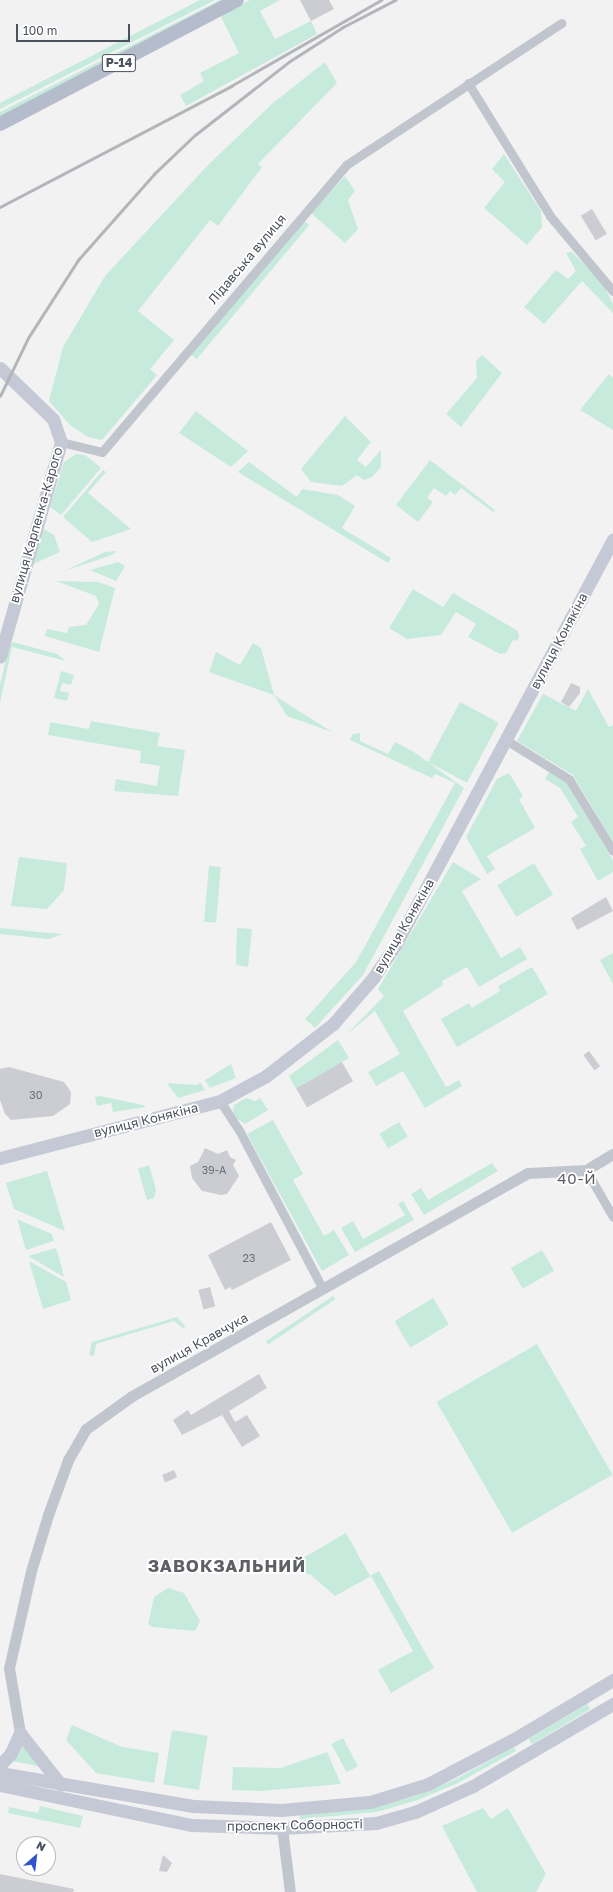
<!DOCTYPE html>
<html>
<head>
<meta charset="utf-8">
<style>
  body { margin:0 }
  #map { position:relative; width:613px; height:1892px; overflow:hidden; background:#f3f2f2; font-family:"Golos Text",sans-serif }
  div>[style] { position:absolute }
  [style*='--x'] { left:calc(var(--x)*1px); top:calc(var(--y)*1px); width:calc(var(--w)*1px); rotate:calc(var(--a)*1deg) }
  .green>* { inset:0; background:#c6ebdc; transform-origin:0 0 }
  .building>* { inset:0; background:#cccdd3; transform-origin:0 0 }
  .minor>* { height:9px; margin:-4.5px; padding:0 4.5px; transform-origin:4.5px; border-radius:4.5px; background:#c1c6ce }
  .tertiary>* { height:11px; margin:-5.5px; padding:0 5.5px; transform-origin:5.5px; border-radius:5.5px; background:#c1c6ce }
  .secondary>* { height:13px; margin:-6.5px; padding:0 6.5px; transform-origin:6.5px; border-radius:6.5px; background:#c5c9d5 }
  .primary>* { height:14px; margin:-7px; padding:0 7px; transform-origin:7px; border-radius:7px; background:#b5bccc }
  .rail>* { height:2.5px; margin:-1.25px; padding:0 1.25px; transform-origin:1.25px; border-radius:1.25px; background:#b4b5bb }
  span { translate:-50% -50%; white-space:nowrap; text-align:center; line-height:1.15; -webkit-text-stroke:3.5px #fff; paint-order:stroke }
  .number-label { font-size:11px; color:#6b707a }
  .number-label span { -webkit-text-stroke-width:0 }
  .shield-label span { padding:1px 3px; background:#fff; border:1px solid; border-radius:3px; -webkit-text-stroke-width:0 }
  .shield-label { font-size:12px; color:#4b515d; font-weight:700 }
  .street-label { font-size:13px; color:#4b515d }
  .quarter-label { font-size:15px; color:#5f6065; letter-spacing:1px }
  .district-label { font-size:17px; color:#5f6065; font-weight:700; letter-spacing:1px }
  .north { position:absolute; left:16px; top:1836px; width:40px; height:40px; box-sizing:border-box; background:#fff; border:1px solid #b7b9be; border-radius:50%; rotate:28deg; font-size:11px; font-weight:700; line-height:16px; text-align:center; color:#4b515d }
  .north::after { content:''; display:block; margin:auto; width:14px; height:18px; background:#3153ce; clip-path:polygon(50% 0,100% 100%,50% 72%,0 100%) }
  .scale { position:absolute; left:16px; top:24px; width:114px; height:18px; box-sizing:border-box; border:2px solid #4b515d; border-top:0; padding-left:5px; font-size:12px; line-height:14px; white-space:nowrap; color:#4b515d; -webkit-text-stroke:3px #fff; paint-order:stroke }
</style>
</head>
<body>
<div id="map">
  <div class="green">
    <i style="clip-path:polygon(200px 0,215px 0,0 109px,0 103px)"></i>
    <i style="clip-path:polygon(220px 0,228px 0,0 117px,0 112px)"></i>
    <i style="clip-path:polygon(250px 0,280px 0,260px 11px,275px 39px,311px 21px,317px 34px,186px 106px,180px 95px,204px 81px,200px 73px,239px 53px,220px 15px)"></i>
    <i style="clip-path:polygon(325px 62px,337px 83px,258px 164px,262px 167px,218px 226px,210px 220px,138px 311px,174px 340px,150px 369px,157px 375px,102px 440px,88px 437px,70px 425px,49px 401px,63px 347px,105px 276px,208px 165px,273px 103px)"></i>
    <i style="clip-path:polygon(504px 154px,541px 211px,542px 227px,527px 245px,484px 208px,505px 182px,492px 169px)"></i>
    <i style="clip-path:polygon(345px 176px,355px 191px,348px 200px,358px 229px,345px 243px,311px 213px)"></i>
    <i style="left:303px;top:220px;width:8px;height:175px;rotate:40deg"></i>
    <i style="clip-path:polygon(572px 252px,602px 282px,613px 304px,613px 313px,582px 281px,544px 324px,524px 307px,556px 270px,568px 279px,576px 271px,566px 253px)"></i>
    <i style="clip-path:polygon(482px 355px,502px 373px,461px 427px,446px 414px,477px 378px,476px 361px)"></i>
    <i style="clip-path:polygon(609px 374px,613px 378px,613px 430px,580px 410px)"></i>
    <i style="clip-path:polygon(196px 411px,248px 451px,231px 467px,179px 433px)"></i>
    <i style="clip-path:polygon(345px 416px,371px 442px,357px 460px,366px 467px,381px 450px,381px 467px,372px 477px,364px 480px,357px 475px,342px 486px,311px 482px,301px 469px)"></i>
    <i style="clip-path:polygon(76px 454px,85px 455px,101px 468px,61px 515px,50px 507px,64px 462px)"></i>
    <i style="clip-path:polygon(430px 460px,495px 510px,493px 512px,461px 488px,455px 495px,450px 491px,446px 496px,434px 488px,427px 498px,433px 502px,418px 522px,396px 505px)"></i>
    <i style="clip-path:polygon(249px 462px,297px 497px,302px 489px,338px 495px,355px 506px,342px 528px,391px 558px,388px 563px,238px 472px)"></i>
    <i style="clip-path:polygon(103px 470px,106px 472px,88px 493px,131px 529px,92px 542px,63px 517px)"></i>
    <i style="clip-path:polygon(42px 528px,54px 535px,60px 552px,31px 565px)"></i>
    <i style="clip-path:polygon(117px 551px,112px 555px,64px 571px,105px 552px)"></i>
    <i style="clip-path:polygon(118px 562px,125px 566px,116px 581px,90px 570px)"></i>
    <i style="clip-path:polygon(56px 581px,98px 582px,115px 588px,99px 652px,45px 636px,47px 629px,67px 633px,69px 627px,86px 625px,99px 604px,96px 596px)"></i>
    <i style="clip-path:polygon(413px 589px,443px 607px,453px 593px,518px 631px,519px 637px,517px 641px,513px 640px,506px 653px,500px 654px,468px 637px,476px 624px,456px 612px,441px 635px,407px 639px,389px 628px)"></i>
    <i style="clip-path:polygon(13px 642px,57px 654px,66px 661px,12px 647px,0 703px,0 685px,9px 646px)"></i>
    <i style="clip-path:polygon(253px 643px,261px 648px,274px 695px,332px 732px,287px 716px,274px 695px,209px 672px,216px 652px,240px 665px)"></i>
    <i style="clip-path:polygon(61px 671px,74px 675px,71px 685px,62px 683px,60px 691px,69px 693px,67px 701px,54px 698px)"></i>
    <i style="clip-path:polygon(588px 689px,609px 727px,613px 725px,613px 842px,573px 775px,517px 741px,543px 694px,576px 711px)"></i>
    <i style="left:460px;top:702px;width:44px;height:68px;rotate:28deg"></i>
    <i style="clip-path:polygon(91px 721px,160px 733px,157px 746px,185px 750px,178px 796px,114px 791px,116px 779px,157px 786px,160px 766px,140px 763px,141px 751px,48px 735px,50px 722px,89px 729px)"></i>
    <i style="clip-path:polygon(360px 733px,360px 741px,388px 754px,395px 742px,414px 752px,464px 788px,363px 975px,315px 1028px,305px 1019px,356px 962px,455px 783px,435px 774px,432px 778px,350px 740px,353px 734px)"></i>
    <i style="clip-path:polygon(549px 772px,566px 782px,613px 860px,613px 872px,598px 881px,580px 849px,586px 846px,571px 822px,578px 817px,560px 788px,545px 779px)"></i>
    <i style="clip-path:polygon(509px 773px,523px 796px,519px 799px,535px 828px,487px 856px,495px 869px,487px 874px,466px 837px,497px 779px)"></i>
    <i style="clip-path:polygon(19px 857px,67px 863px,64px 890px,47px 909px,11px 906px)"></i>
    <i style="clip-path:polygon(453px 862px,481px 879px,462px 891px,501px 958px,520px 947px,527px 959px,479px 987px,467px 967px,442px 981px,443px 985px,403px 1011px,446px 1087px,459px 1080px,462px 1086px,425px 1108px,403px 1071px,376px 1086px,368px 1072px,400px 1054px,375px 1011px,346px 1035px,384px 996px,378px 989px)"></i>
    <i style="left:534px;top:863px;width:37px;height:43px;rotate:59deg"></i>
    <i style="left:209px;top:866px;width:12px;height:56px;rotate:5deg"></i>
    <i style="clip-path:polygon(0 928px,39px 932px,62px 934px,49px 939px,0 934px)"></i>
    <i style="clip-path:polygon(237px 928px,252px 929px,248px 967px,236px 965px)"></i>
    <i style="clip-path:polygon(613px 953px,613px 984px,600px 960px)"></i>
    <i style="clip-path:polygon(532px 967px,548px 994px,457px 1047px,441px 1019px,469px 1003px,472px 1008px,500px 991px,498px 986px)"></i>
    <i style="clip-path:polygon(338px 1040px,349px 1058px,296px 1089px,289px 1076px)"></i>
    <i style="clip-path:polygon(231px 1064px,236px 1078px,210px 1088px,205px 1080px)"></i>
    <i style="clip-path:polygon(167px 1083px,197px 1085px,201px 1083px,205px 1090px,178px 1098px)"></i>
    <i style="clip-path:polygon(100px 1096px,143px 1105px,146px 1107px,113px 1112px,111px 1103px,97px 1106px,95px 1097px)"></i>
    <i style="clip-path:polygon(246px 1098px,255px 1101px,260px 1098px,268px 1110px,245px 1124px,235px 1117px,233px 1111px,234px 1105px)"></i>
    <i style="clip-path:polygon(273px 1120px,303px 1174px,293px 1180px,324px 1236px,334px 1230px,349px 1255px,322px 1271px,247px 1134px)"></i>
    <i style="left:399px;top:1122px;width:17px;height:23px;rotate:59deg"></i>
    <i style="clip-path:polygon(492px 1163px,498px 1171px,424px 1215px,411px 1194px,421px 1188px,428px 1200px)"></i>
    <i style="clip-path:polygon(149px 1165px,156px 1190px,154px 1198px,147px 1200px,138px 1169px)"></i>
    <i style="clip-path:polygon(47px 1171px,65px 1231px,14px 1209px,6px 1183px)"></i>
    <i style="clip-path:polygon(403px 1201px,414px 1220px,355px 1252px,341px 1228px,353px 1221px,363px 1239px,405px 1215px,398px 1204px)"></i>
    <i style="clip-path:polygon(17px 1219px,52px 1234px,54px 1241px,26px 1250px)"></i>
    <i style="clip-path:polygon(56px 1248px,61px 1265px,64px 1277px,28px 1256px)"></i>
    <i style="left:542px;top:1250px;width:24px;height:36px;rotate:60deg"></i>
    <i style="clip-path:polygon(29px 1261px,66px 1282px,71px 1300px,43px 1309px)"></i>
    <i style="left:333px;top:1296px;width:4px;height:81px;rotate:56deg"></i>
    <i style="left:433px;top:1298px;width:31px;height:45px;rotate:59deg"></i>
    <i style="clip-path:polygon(177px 1317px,185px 1326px,184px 1329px,174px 1321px,96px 1344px,94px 1356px,89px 1355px,92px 1342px)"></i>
    <i style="left:537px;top:1344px;width:151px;height:116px;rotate:60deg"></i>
    <i style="clip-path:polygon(346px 1533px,370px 1576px,379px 1571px,434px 1668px,391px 1693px,378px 1670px,413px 1651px,371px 1576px,335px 1596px,311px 1575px,286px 1568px)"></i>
    <i style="clip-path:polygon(168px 1588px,184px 1593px,200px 1621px,195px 1631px,152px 1627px,148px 1624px,154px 1597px)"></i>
    <i style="left:587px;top:1704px;width:6px;height:68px;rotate:59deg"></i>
    <i style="clip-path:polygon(72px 1725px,122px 1747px,159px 1753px,154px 1783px,96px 1773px,66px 1740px)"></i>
    <i style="left:172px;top:1730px;width:36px;height:55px;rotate:9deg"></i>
    <i style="left:343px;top:1738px;width:32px;height:13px;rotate:62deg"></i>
    <i style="clip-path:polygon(21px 1742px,42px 1767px,12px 1761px)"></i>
    <i style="clip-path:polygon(514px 1747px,516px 1751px,458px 1783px,418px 1800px,377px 1812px,300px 1819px,300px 1813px,376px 1807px,415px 1796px,456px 1779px)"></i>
    <i style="clip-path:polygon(327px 1752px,341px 1784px,260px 1791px,232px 1790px,233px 1767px,281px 1768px)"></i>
    <i style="clip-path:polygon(40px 1806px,83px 1816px,80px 1828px,8px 1813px,9px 1807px,38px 1813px)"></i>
    <i style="clip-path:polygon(483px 1808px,491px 1819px,508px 1808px,546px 1874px,536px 1892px,477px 1892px,442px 1826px)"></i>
  </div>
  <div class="building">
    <i style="clip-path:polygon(300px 0,329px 0,334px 9px,311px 21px)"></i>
    <i style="left:592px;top:209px;width:29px;height:13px;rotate:59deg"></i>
    <i style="clip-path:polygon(571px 683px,580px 687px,580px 693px,569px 707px,561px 702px)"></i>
    <i style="clip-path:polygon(606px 897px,613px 911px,577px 930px,571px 918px)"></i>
    <i style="left:589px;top:1051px;width:19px;height:7px;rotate:54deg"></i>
    <i style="left:342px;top:1062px;width:22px;height:53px;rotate:60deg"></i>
    <i style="clip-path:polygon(9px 1067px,64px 1082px,71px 1092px,70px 1104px,53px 1116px,11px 1120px,5px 1114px,0 1100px,0 1069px)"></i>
    <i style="clip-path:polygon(205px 1148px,218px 1154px,227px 1150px,230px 1157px,236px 1160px,233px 1165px,239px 1176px,227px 1194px,221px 1195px,202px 1191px,192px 1178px,190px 1166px,198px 1162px)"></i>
    <i style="clip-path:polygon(271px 1222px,291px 1260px,232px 1290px,230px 1287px,225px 1290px,208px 1255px)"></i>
    <i style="left:210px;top:1287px;width:20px;height:12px;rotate:75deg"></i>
    <i style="clip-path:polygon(259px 1374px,267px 1388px,229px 1411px,235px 1422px,247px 1415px,260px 1436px,242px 1447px,222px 1415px,182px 1435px,173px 1420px,188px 1410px,191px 1415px)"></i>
    <i style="left:174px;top:1470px;width:8px;height:13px;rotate:67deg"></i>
    <i style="clip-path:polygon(163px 1855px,172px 1863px,167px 1872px,159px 1871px)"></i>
    <i style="clip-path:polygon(0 1874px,74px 1889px,73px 1892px,0 1892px)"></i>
  </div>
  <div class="minor">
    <i style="--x:468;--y:83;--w:156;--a:58.3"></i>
    <i style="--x:550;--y:216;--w:98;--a:50"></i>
    <i style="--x:61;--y:442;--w:42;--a:13.7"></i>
    <i style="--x:102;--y:452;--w:377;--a:-49.6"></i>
    <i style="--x:346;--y:165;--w:258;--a:-33.4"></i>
    <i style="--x:506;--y:740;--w:74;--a:31.8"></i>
    <i style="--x:569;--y:779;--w:84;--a:58.6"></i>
    <i style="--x:220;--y:1101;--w:35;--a:57"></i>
    <i style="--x:239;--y:1130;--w:180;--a:62.2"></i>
    <i style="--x:586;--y:1170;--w:54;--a:60.1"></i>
  </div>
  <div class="tertiary">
    <i style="--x:20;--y:1733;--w:66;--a:-99.6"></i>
    <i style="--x:9;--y:1668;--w:99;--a:-77.2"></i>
    <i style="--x:31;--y:1571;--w:59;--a:-73.1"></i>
    <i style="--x:48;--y:1515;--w:59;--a:-70"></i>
    <i style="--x:68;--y:1460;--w:36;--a:-60"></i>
    <i style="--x:86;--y:1429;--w:57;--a:-35.7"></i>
    <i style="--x:132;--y:1396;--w:454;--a:-29.4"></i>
    <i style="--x:528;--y:1173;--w:58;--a:-3"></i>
    <i style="--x:586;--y:1170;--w:31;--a:-31"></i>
    <i style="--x:282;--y:1828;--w:64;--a:82.9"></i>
  </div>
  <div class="secondary">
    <i style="--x:0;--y:368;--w:74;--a:43.9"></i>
    <i style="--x:53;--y:419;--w:24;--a:71"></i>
    <i style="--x:61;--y:442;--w:223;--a:105.9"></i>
    <i style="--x:0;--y:1158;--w:227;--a:-14.5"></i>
    <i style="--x:220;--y:1101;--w:52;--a:-28.5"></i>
    <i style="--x:266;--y:1076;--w:85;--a:-37.8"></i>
    <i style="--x:333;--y:1024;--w:61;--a:-49"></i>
    <i style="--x:373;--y:978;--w:41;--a:-55.9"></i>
    <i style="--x:396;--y:944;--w:459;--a:-61.8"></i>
    <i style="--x:0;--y:1765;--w:16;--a:-47"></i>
    <i style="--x:11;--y:1753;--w:22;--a:-66"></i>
    <i style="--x:20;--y:1733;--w:66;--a:51.7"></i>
    <i style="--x:0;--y:1773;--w:196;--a:9.7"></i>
    <i style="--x:193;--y:1806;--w:88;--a:2.6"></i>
    <i style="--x:281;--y:1810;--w:89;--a:-5.1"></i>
    <i style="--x:370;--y:1802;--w:61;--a:-17.2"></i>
    <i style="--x:428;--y:1784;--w:97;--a:-27.6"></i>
    <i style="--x:514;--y:1739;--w:115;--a:-30.8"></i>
    <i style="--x:0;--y:1785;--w:196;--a:11.8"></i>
    <i style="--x:192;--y:1825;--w:90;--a:1.9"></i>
    <i style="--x:282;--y:1828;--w:94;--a:-3"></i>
    <i style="--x:376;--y:1823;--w:41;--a:-15.8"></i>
    <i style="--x:415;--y:1812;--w:64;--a:-24.1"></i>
    <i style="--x:473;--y:1786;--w:162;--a:-30.4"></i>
  </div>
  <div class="primary">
    <i style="--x:0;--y:124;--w:267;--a:-27.6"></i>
  </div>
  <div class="rail">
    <i style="--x:0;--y:207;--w:261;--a:-27.6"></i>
    <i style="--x:231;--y:86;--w:173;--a:-29.8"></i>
    <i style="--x:0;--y:396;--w:64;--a:-64.2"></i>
    <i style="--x:28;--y:338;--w:93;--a:-57.3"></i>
    <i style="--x:78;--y:260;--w:115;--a:-48.5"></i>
    <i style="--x:154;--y:174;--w:57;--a:-43.6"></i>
    <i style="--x:195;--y:135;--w:120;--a:-37.9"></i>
    <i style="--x:290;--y:61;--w:63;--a:-32.7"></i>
    <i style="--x:343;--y:27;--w:59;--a:-27.4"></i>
  </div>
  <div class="number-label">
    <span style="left:36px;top:1095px">30</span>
    <span style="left:214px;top:1170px">39-А</span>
    <span style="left:249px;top:1258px">23</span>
  </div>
  <div class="shield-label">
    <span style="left:119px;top:63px">Р-14</span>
  </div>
  <div class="street-label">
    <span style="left:247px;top:259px;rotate:-50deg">Лідавська вулиця</span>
    <span style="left:36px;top:525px;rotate:-74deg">вулиця Карпенка-Карого</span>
    <span style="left:559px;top:641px;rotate:-62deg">вулиця Конякіна</span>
    <span style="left:404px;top:926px;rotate:-60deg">вулиця Конякіна</span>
    <span style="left:146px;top:1120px;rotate:-14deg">вулиця Конякіна</span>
    <span style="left:199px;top:1343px;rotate:-29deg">вулиця Кравчука</span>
    <span style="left:295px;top:1825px;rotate:-1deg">проспект Соборності</span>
  </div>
  <div class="quarter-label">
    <span style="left:577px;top:1179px">40-Й</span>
  </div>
  <div class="district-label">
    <span style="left:227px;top:1566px">ЗАВОКЗАЛЬНИЙ</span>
  </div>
  <div class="north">N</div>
  <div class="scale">100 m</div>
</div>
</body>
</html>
